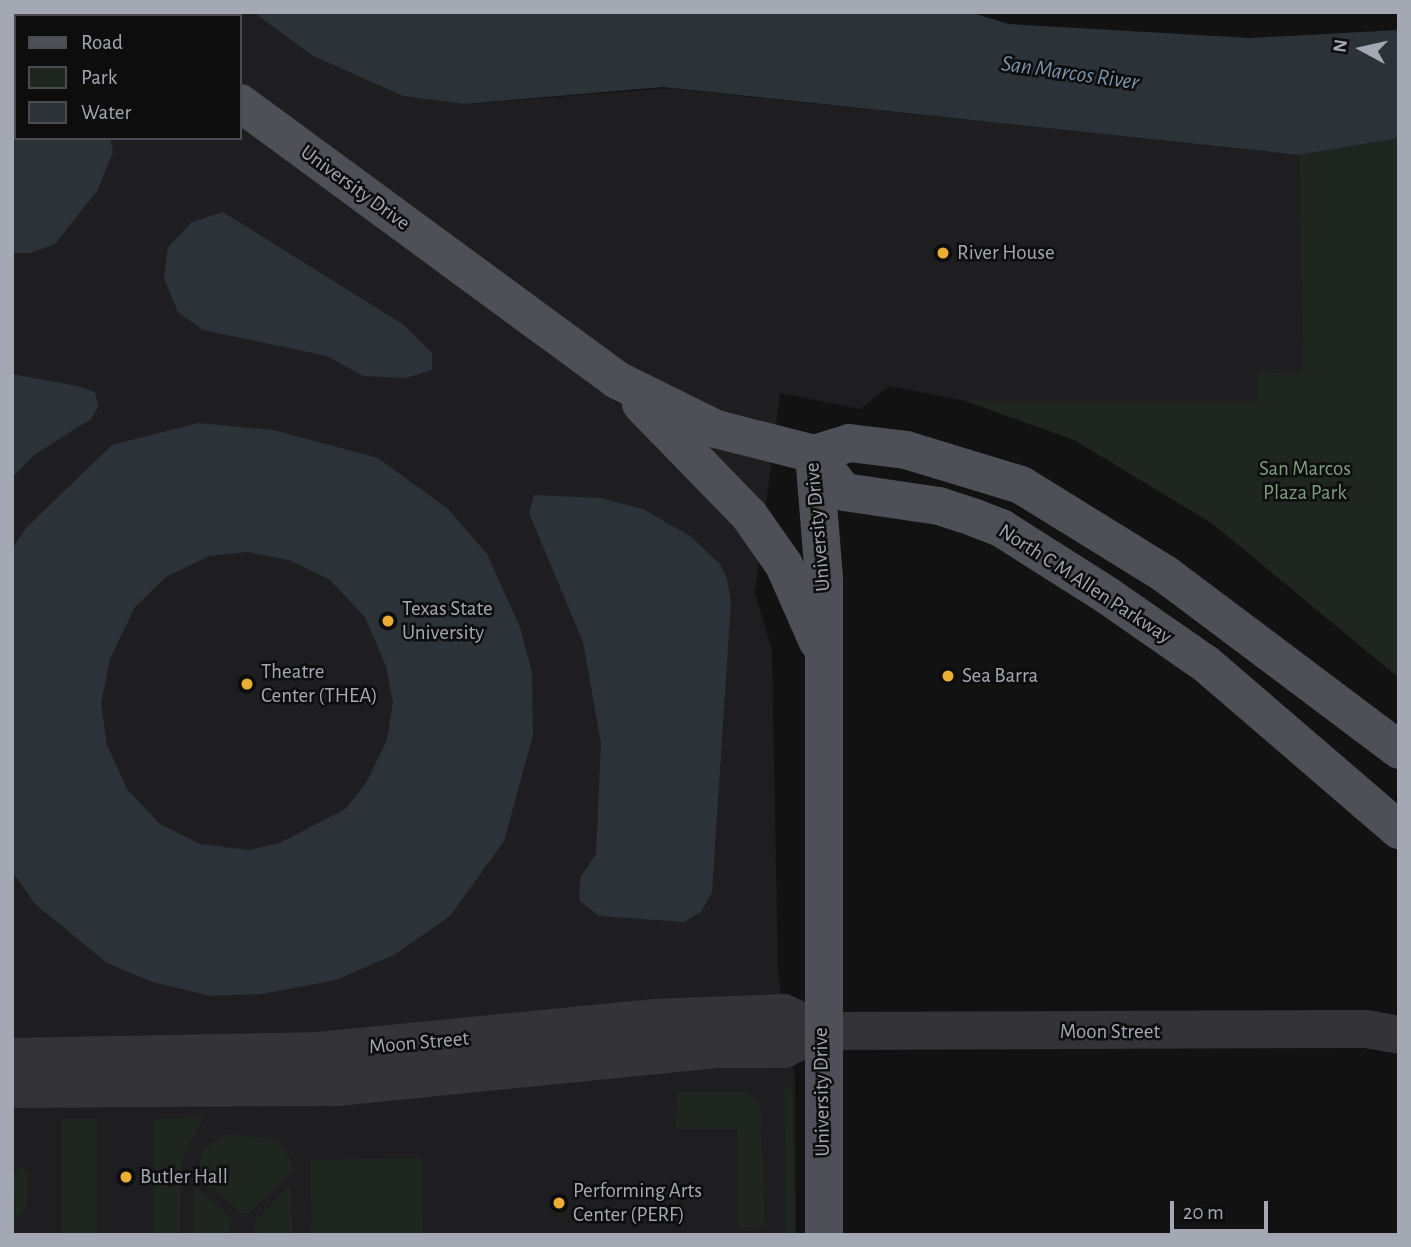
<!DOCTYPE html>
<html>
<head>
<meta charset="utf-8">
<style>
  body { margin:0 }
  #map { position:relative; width:1411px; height:1247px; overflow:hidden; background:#121213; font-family:"Alegreya Sans",sans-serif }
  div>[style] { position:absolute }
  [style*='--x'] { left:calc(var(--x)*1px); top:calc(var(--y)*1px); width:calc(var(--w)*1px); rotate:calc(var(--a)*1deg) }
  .built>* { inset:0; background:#1e1e20 }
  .green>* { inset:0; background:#1e261f; transform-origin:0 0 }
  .water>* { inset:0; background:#2b3238 }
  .minor>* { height:38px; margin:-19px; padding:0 19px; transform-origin:19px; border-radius:19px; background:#333338 }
  .major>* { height:38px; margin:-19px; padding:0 19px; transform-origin:19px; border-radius:19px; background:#4f5057 }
  .dots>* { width:19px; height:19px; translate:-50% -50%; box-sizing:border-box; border:4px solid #0d0d0e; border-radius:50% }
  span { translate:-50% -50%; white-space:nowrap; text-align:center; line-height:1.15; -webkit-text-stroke:5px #0d0d0e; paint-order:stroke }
  .street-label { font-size:21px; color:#a3a8b3 }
  .poi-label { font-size:21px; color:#a3a8b3 }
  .left { translate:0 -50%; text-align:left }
  .park-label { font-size:21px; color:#7b9e7d }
  .water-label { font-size:23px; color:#7b95ad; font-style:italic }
  .frame { position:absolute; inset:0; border:14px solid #a3a8b3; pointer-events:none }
  .legend { position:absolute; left:14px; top:14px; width:228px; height:126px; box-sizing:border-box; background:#0d0d0e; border:2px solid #494b50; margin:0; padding:9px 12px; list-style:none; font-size:21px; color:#a3a8b3 }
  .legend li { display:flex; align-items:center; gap:14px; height:35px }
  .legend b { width:35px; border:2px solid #494b50 }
  .north { position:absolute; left:1327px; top:14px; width:70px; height:70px; -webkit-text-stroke:5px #0d0d0e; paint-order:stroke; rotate:278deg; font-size:19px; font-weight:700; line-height:28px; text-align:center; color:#a3a8b3 }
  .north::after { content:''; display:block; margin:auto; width:24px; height:32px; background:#a3a8b3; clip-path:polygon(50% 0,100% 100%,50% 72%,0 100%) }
  .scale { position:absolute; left:1170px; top:1201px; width:98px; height:32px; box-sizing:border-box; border:4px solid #a3a8b3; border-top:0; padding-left:9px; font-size:21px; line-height:24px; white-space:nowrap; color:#a3a8b3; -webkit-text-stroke:5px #0d0d0e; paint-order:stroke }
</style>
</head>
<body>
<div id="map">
  <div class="built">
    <i style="clip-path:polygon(evenodd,12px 12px,253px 12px,313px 56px,403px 96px,471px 104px,667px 88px,1299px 155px,1303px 374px,1258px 401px,965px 401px,889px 386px,860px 409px,780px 393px,755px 592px,772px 651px,778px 973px,795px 1080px,796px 1235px,12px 1235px,12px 12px,16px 16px,240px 16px,240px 138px,16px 138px,16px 16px)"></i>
  </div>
  <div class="green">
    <i style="clip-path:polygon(1399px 138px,1399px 678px,1213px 524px,1074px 440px,965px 401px,1258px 401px,1259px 372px,1303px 374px,1299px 155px)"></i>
    <i style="left:792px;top:1088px;width:147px;height:8px;rotate:89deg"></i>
    <i style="clip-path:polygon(677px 1092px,745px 1092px,760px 1103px,765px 1226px,739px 1228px,737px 1129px,676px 1129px)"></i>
    <i style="clip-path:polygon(205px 1117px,189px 1143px,181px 1167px,180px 1235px,155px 1235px,155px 1119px)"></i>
    <i style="left:97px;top:1119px;width:116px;height:35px;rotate:90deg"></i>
    <i style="clip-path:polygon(227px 1134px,277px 1140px,291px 1159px,293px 1170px,249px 1213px,240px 1213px,197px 1171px,204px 1149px)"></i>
    <i style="left:422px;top:1158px;width:77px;height:112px;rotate:89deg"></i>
    <i style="clip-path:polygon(22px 1166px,27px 1174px,26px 1209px,12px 1224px,17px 1198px,12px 1197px,12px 1176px)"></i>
    <i style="clip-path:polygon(290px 1185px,293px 1235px,260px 1235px,255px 1230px,256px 1220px)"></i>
    <i style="clip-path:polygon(195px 1186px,232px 1219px,228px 1235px,194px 1235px)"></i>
  </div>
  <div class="water">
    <i style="clip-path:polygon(253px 12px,970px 12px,1008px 24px,1250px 38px,1399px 30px,1399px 138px,1299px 155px,663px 87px,465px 104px,403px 96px,313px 56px)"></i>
    <i style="clip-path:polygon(12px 45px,16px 138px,110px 138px,113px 152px,97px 191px,55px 244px,31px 253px,12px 253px)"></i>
    <i style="clip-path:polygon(223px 212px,404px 325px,432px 353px,432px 370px,406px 378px,363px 376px,327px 356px,203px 330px,178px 312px,164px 278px,168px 247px,192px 222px)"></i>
    <i style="clip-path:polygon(12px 374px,77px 386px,95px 392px,98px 407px,91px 419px,34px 455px,12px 478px)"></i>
    <i style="clip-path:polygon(evenodd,198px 423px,273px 430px,378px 458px,448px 509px,487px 554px,520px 627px,532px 672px,533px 735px,504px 841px,450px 916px,394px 955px,336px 980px,262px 994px,211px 996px,152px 982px,107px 963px,35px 904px,12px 871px,12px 549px,26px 528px,112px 445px,198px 423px,247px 552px,289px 560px,330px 580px,365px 617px,386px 666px,393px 702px,387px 740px,366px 783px,345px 809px,280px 843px,249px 850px,200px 844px,160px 824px,127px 789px,107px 745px,101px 704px,110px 659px,135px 607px,166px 577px,209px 556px,247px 552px)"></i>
    <i style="clip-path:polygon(534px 495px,601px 498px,643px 509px,690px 536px,720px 564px,727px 579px,731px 602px,712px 892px,701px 912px,684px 922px,599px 916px,579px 900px,580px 878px,596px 854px,601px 743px,583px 642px,529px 513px)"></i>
  </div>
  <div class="minor">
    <i style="--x:12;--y:1057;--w:306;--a:-1.1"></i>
    <i style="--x:318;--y:1051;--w:338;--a:-5.6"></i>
    <i style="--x:654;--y:1018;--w:130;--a:-2.2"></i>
    <i style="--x:784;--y:1013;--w:41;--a:25.9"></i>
    <i style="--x:12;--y:1089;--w:325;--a:-0.4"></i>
    <i style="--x:337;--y:1087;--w:381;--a:-5.7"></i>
    <i style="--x:716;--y:1049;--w:68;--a:0"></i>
    <i style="--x:784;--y:1049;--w:41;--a:-25.9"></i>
    <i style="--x:821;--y:1031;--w:545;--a:-0.21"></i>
    <i style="--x:1366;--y:1029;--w:34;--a:10"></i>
  </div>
  <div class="major">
    <i style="--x:118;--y:12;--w:6;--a:45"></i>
    <i style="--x:240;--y:103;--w:468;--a:36.3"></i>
    <i style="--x:617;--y:380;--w:110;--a:26.3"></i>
    <i style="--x:716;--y:429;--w:101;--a:14.3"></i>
    <i style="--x:641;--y:404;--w:155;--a:45.8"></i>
    <i style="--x:749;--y:515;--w:61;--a:55"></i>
    <i style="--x:784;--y:565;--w:84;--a:66.2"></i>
    <i style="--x:814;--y:454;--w:124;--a:85.4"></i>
    <i style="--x:824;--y:578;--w:657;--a:90"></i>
    <i style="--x:814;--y:454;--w:48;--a:51.7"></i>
    <i style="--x:844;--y:492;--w:96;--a:8.4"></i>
    <i style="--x:939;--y:506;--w:38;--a:18"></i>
    <i style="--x:975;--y:518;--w:28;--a:21"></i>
    <i style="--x:1001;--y:528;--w:127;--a:32.4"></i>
    <i style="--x:1108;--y:596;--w:119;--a:34.8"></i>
    <i style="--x:1206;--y:664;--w:255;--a:40.7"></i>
    <i style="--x:814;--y:454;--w:37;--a:-17"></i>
    <i style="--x:849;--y:443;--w:57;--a:7"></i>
    <i style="--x:906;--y:450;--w:120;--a:16.9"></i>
    <i style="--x:1021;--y:485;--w:169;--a:31.7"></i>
    <i style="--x:1165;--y:574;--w:293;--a:36.9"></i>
  </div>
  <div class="dots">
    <i style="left:943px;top:253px;background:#eaae33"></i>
    <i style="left:388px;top:621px;background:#eaae33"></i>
    <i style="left:948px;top:676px;background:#eaae33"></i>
    <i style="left:247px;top:684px;background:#eaae33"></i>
    <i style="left:126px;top:1177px;background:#eaae33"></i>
    <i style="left:559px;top:1203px;background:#eaae33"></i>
  </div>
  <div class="street-label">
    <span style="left:355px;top:188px;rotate:36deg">University Drive</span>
    <span style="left:818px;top:527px;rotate:-95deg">University Drive</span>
    <span style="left:1085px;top:584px;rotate:33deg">North C M Allen Parkway</span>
    <span style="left:1110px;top:1032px">Moon Street</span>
    <span style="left:419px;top:1043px;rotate:-5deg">Moon Street</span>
    <span style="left:822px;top:1092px;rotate:-91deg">University Drive</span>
  </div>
  <div class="poi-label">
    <span class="left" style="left:957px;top:253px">River House</span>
    <span class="left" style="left:402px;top:621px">Texas State<br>University</span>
    <span class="left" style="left:261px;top:684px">Theatre<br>Center (THEA)</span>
    <span class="left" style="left:962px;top:676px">Sea Barra</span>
    <span class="left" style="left:140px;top:1177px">Butler Hall</span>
    <span class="left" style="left:573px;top:1203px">Performing Arts<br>Center (PERF)</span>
  </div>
  <div class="park-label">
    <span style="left:1305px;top:481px">San Marcos<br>Plaza Park</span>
  </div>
  <div class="water-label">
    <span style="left:1070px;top:74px;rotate:8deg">San Marcos River</span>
  </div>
  <div class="frame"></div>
  <ul class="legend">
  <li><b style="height:9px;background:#4f5057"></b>Road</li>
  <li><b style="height:19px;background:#1e261f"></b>Park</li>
  <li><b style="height:19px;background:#2b3238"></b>Water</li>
  </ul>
  <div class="north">N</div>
  <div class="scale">20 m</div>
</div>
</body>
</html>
